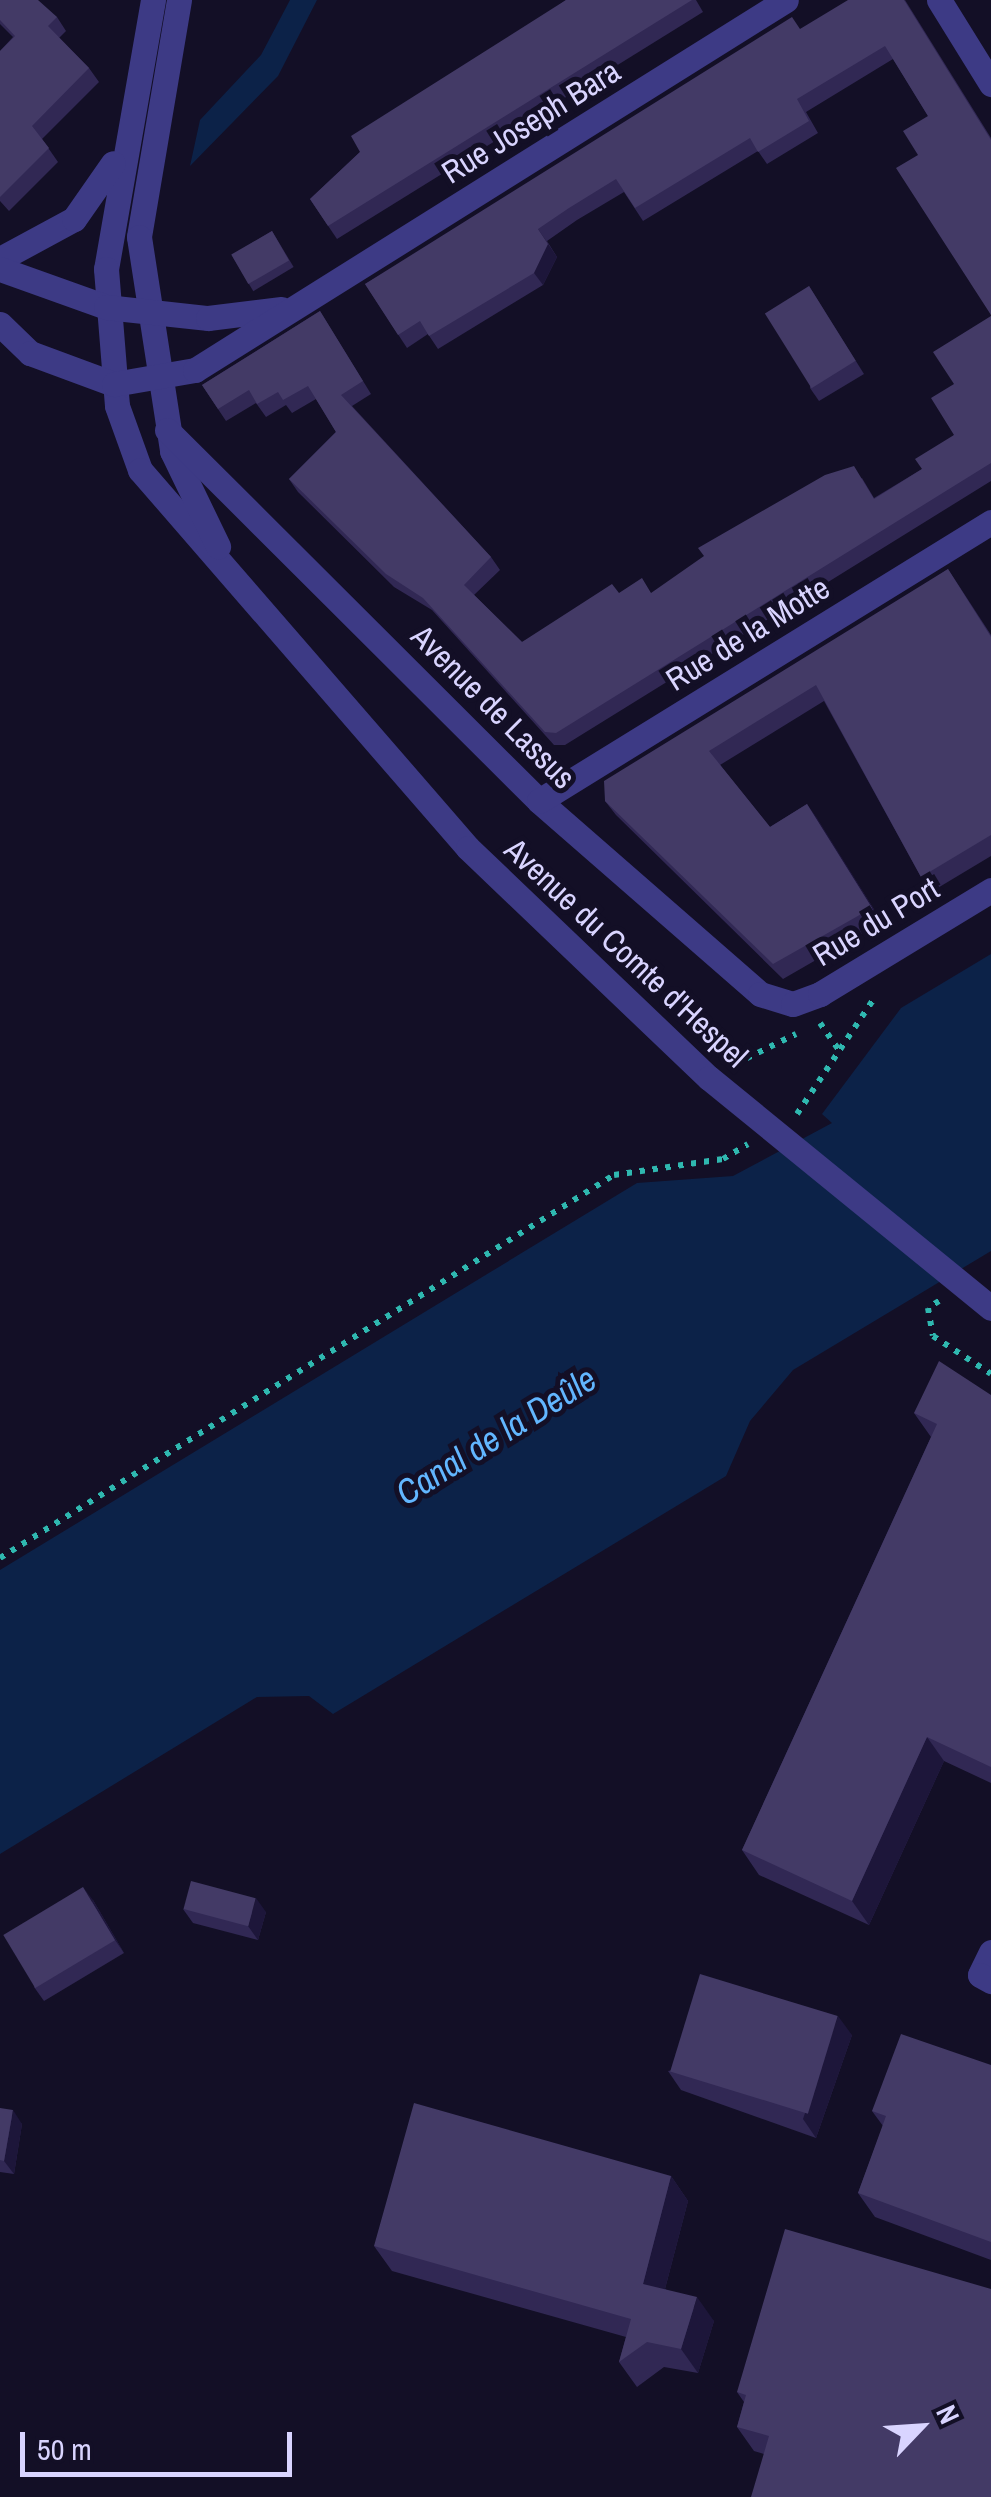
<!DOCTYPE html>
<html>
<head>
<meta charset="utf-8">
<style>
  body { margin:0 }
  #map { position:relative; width:991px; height:2497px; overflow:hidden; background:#130f26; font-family:"Archivo Narrow",sans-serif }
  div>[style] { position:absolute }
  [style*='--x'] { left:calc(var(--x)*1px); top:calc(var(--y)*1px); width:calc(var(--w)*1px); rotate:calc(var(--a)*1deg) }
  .water>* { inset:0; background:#0c2248 }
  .path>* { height:6px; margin-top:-3px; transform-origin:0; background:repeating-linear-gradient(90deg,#2fb8b0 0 5px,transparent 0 13px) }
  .minor>* { height:25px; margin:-12.5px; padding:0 12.5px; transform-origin:12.5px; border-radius:12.5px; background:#3d3a85 }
  .minor-bridge>* { height:25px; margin:-12.5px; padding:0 12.5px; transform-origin:12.5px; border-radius:12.5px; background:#3d3a85 }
  .wall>* { inset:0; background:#312854; transform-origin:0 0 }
  .shaded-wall>* { inset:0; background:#1d163a }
  .building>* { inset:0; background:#433a66; transform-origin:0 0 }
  span { translate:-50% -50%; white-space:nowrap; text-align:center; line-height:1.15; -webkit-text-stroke:10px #130f26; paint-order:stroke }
  .street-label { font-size:32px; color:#d9d4ff }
  .water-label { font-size:35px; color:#62b6ff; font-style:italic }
  .north { position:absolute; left:871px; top:2377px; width:100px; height:100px; -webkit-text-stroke:8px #130f26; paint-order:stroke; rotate:65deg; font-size:28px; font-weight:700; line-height:40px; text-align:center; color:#d9d4ff }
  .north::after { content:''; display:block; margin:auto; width:35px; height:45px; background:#d9d4ff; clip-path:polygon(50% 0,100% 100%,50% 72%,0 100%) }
  .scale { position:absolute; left:20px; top:2432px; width:272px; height:45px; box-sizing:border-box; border:5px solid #d9d4ff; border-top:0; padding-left:12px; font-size:30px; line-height:35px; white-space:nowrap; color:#d9d4ff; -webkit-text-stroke:8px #130f26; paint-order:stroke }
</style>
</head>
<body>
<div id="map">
  <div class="water">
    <i style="clip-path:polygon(290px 0,317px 0,278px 76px,190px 166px,200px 120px,261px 55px)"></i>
    <i style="clip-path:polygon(991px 954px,991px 1251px,793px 1370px,750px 1421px,726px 1476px,333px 1714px,309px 1696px,257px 1697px,0 1854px,0 1570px,637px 1183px,733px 1176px,832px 1123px,822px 1114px,901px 1008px)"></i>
  </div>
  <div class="path">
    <i style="--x:820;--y:1023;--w:32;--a:55"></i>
    <i style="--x:735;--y:1064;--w:68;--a:-26.2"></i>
    <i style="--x:797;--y:1114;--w:137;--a:-56.3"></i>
    <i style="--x:939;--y:1301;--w:13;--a:148"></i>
    <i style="--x:928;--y:1308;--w:28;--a:80"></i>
    <i style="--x:933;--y:1336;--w:69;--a:33.2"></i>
    <i style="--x:0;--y:1558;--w:724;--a:-31.96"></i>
    <i style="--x:614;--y:1175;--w:110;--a:-8.4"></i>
    <i style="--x:723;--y:1159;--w:29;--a:-31"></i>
  </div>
  <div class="minor">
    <i style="--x:153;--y:0;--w:273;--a:99.9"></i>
    <i style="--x:106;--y:269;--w:137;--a:85.4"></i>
    <i style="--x:117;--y:406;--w:68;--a:70.2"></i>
    <i style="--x:140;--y:470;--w:500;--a:49.05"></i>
    <i style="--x:468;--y:848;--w:333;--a:43.7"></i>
    <i style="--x:179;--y:0;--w:240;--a:99.6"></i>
    <i style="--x:139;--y:237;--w:217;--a:81.2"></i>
    <i style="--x:172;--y:451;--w:106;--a:64.2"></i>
    <i style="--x:939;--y:0;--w:99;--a:58.2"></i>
    <i style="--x:0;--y:259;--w:84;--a:-28.4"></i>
    <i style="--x:74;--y:219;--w:68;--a:-55.1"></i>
    <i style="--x:0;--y:269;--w:113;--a:19.7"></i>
    <i style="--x:106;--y:307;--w:103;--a:6.2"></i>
    <i style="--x:208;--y:318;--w:74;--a:-7"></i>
    <i style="--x:0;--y:324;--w:42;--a:44"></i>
    <i style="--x:30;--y:353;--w:90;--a:20.3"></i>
    <i style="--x:114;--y:384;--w:82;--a:-9.8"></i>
    <i style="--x:195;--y:370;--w:697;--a:-32.05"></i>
    <i style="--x:167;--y:430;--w:525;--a:44.92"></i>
    <i style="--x:539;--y:801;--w:293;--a:41.1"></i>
    <i style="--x:760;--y:994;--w:34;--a:17"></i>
    <i style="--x:793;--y:1004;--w:29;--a:-20"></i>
    <i style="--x:820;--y:994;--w:200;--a:-31.3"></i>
    <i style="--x:539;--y:801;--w:531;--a:-31.69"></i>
    <i style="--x:991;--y:1952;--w:25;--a:116"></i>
    <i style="--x:980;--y:1975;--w:13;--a:29"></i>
  </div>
  <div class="minor-bridge">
    <i style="--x:709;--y:1078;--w:364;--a:39.2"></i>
  </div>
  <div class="wall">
    <i style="clip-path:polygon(0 0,57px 17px,66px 31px,59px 38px,89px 68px,99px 82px,42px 139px,58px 162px,9px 211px,0 201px,0 51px,13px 37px,0 24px)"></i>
    <i style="clip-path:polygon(566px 0,696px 0,703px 12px,337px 239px,310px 199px,360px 152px)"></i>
    <i style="clip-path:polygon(905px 0,991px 138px,991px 315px,918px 155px,928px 116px,893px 59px,806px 112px,818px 133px,767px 164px,758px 151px,643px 221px,624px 192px,577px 220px,547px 241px,557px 257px,543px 285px,438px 349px,428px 334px,407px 348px,365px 284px,800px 29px)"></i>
    <i style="left:272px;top:231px;width:42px;height:47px;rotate:59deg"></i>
    <i style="clip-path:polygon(809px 286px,864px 374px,819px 401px,810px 388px)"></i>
    <i style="clip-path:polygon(320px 311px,371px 394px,352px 406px,491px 557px,500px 570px,474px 595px,522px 642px,619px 593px,652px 593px,862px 478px,874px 498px,922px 469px,954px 435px,954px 384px,991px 316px,991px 481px,565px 745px,554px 745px,432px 610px,394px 587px,298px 492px,289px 479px,336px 432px,316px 399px,292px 413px,286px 405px,266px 417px,256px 403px,226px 421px,202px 385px)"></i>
    <i style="clip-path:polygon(948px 569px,991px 635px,991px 856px,931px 892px,921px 877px,824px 701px,720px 765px,770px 827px,807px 804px,882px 922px,783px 979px,616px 815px,605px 801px)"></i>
    <i style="clip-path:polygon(991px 1395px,991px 1783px,944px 1761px,869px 1925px,759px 1875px,742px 1850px,931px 1437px,914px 1413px)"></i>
    <i style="clip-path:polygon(93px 1900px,124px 1953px,44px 2001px,34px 1987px)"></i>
    <i style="clip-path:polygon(183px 1909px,266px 1912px,258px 1940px,193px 1923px)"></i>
    <i style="clip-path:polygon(852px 2035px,816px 2138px,681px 2090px,668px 2071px)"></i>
    <i style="clip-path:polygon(991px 2065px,991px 2260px,875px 2217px,858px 2193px,883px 2126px,872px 2111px)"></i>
    <i style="clip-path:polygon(0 2108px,22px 2124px,14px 2174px,0 2172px)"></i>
    <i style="clip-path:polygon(671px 2176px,688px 2201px,665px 2289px,714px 2321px,698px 2373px,664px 2367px,637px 2387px,619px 2362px,626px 2337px,392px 2271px,374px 2246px)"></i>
    <i style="clip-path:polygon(991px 2289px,764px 2454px,754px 2451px,737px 2427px,744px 2402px,737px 2392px)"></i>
  </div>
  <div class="shaded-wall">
    <i style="clip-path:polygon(538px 229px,557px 257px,543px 285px,534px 273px)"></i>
    <i style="clip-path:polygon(807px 804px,817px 818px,882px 922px,872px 908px)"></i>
    <i style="clip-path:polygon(927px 1737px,944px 1761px,869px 1925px,852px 1901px)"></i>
    <i style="clip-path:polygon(83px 1887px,93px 1900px,124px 1953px,115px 1940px)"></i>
    <i style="clip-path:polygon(256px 1898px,266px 1912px,258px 1940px,248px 1926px)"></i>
    <i style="clip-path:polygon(838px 2016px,852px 2035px,816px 2138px,803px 2119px)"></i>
    <i style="clip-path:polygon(13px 2110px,22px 2124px,14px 2174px,4px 2161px)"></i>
    <i style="clip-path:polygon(671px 2176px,688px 2201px,660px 2308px,643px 2284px)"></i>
    <i style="clip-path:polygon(697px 2297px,714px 2321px,698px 2373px,681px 2349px)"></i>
  </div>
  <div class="building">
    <i style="clip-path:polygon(0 0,38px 0,57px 17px,48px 26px,89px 68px,32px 126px,49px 148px,0 197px,0 51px,15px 36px,0 20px)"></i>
    <i style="clip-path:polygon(566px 0,692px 0,328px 226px,310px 199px,360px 152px,351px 136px)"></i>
    <i style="clip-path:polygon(848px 0,904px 0,991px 140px,991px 315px,896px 168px,918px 155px,903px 131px,928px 116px,885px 46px,797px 99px,809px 121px,758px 152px,750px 138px,635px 208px,616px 179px,569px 208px,538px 229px,548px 244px,534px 273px,429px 336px,420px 321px,398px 335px,365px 284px,792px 17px,800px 29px)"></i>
    <i style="left:272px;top:231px;width:34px;height:47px;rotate:60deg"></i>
    <i style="left:809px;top:286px;width:88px;height:52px;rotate:58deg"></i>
    <i style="clip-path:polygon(320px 311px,363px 381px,341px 395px,491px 557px,464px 585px,522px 642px,612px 584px,619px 593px,642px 578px,651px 593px,704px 556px,698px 548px,825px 475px,854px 466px,874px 499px,922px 469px,915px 459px,954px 435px,931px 398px,954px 384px,933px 352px,991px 316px,991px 463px,556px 733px,545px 732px,423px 598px,386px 574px,289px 479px,336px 432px,308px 386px,283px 400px,278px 392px,257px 404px,249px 390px,218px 409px,202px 385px)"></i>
    <i style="clip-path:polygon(948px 569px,991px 637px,991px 835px,921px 877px,816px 685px,709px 751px,770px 827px,807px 804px,872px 908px,773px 964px,605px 801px,604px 781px)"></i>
    <i style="clip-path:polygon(939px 1361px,991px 1395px,991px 1767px,927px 1737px,852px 1901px,742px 1850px,937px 1424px,914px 1413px)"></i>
    <i style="left:191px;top:1881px;width:67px;height:29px;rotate:15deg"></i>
    <i style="left:83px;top:1887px;width:62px;height:93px;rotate:59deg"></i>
    <i style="left:700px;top:1974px;width:144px;height:102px;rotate:17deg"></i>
    <i style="clip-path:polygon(901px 2034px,991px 2065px,991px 2242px,858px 2193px,886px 2116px,872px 2111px)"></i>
    <i style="clip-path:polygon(414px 2103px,671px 2176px,643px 2284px,697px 2297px,681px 2349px,647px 2342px,619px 2362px,631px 2319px,374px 2246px)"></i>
    <i style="clip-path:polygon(0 2108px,13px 2110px,4px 2161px,0 2160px)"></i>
    <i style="clip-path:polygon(785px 2229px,991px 2289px,991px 2497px,751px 2497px,769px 2436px,737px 2427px,746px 2395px,737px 2392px)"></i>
  </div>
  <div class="street-label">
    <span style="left:531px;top:122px;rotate:-32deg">Rue Joseph Bara</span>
    <span style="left:748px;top:634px;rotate:-32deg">Rue de la Motte</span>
    <span style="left:493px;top:707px;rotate:45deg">Avenue de Lassus</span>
    <span style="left:876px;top:922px;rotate:-31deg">Rue du Port</span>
    <span style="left:626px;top:953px;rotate:43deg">Avenue du Comte d'Hespel</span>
  </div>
  <div class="water-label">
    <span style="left:496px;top:1436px;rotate:-32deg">Canal de la Deûle</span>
  </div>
  <div class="north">N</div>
  <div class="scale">50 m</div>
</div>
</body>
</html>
